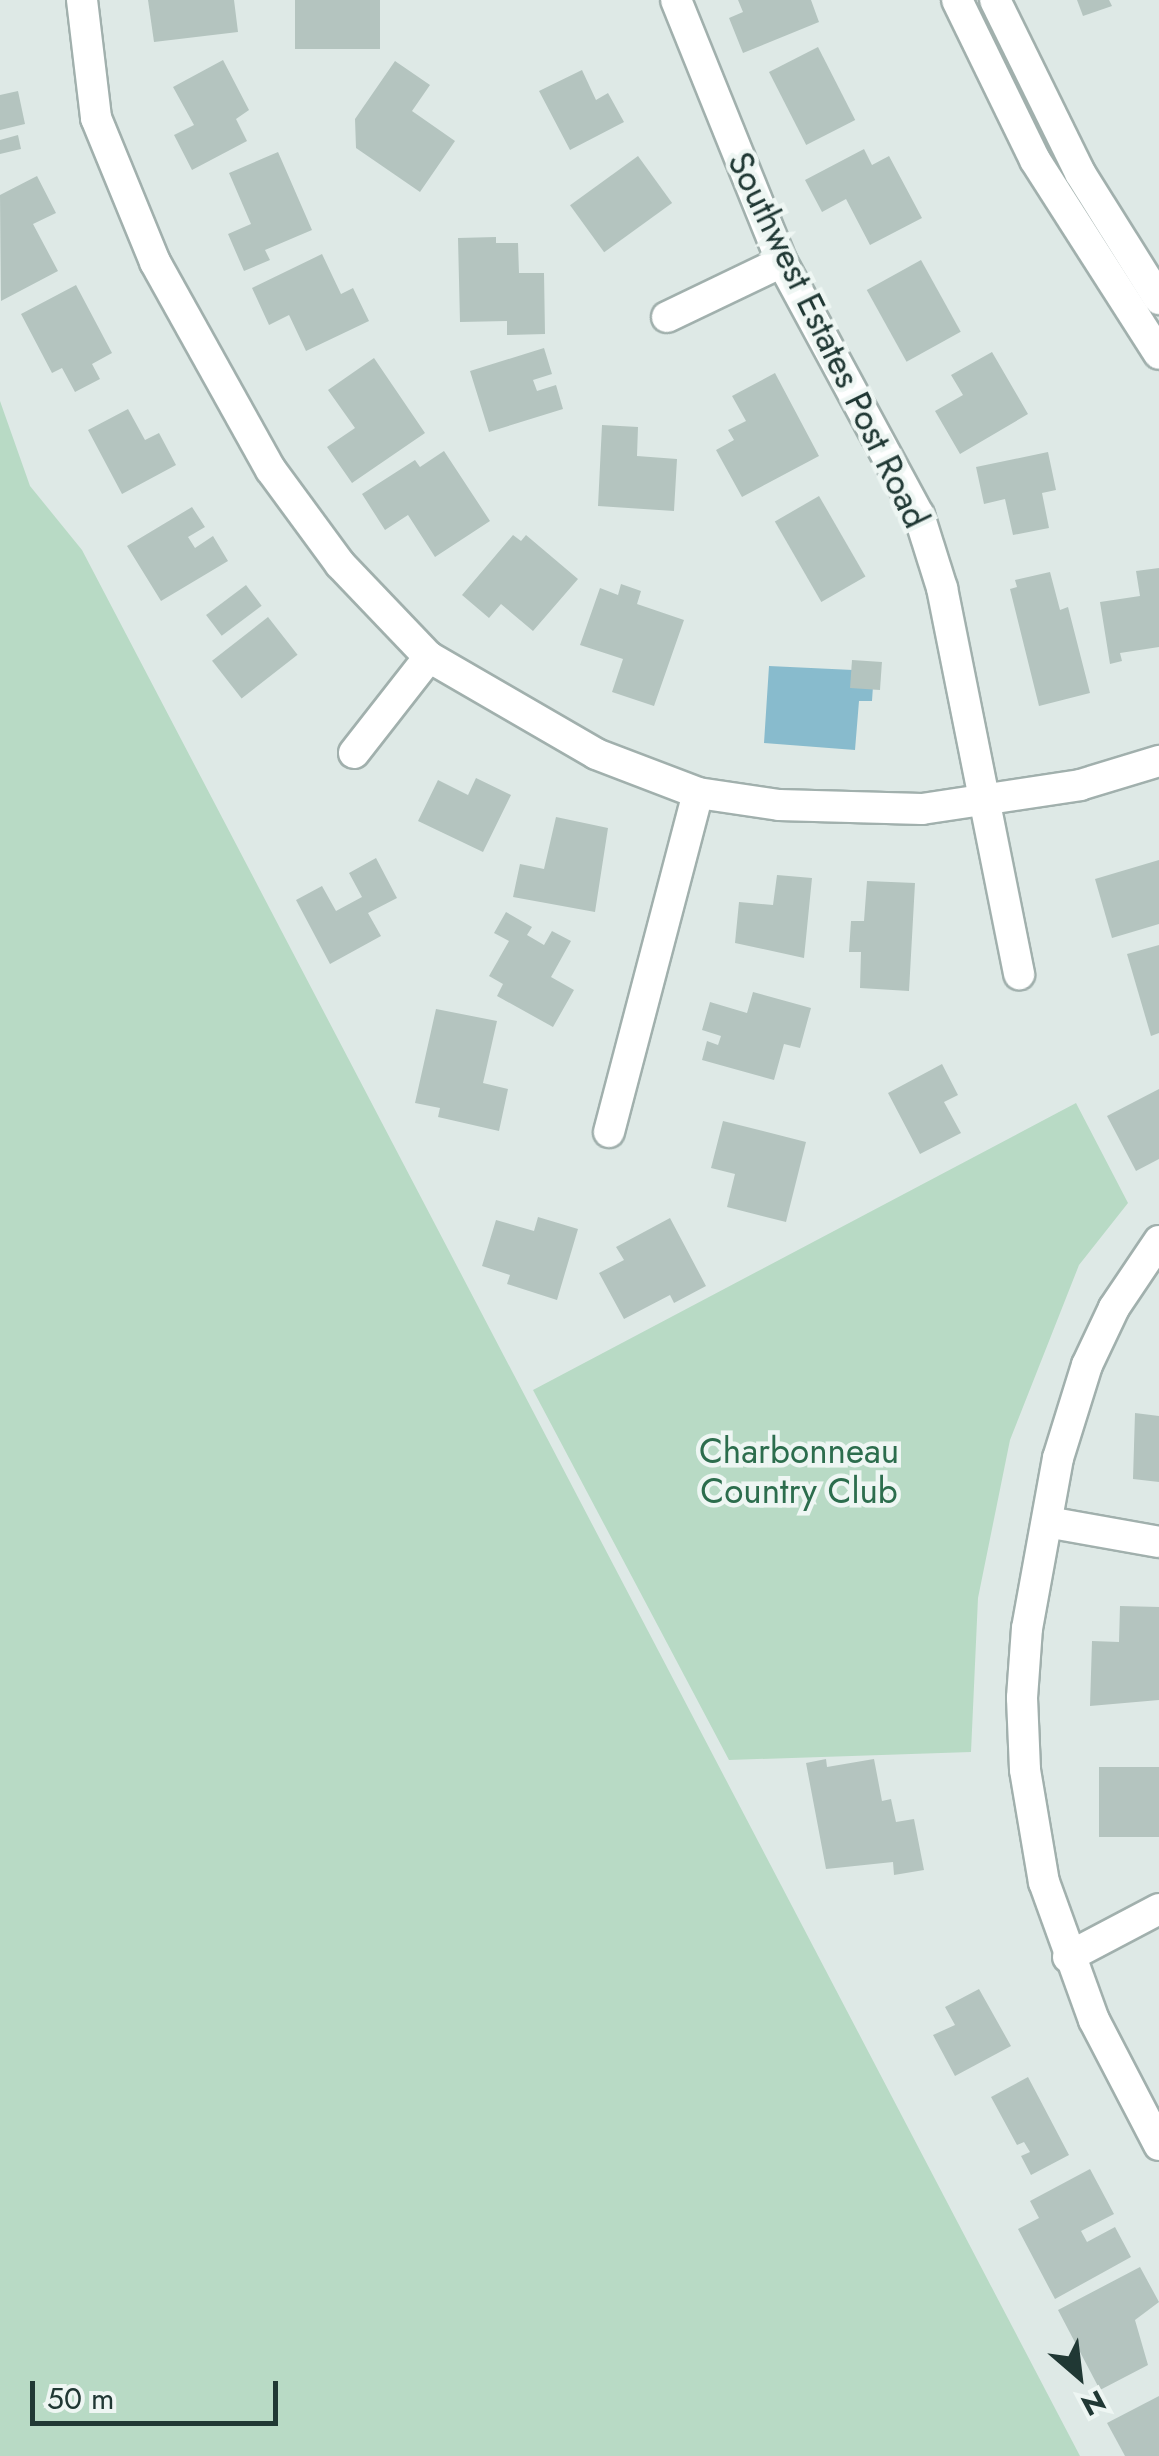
<!DOCTYPE html>
<html>
<head>
<meta charset="utf-8">
<style>
  body { margin:0 }
  #map { position:relative; width:1159px; height:2456px; overflow:hidden; background:#dee9e6; font-family:Jost,sans-serif }
  div>[style] { position:absolute }
  [style*='--x'] { left:calc(var(--x)*1px); top:calc(var(--y)*1px); width:calc(var(--w)*1px); rotate:calc(var(--a)*1deg) }
  .green>* { inset:0; background:#b8dac5 }
  .water>* { inset:0; background:#88bbcd }
  .building>* { inset:0; background:#b4c4bf; transform-origin:0 0 }
  .roads { filter:drop-shadow(2px 0 #a1b0ad) drop-shadow(-2px 0 #a1b0ad) drop-shadow(0 2px #a1b0ad) drop-shadow(0 -2px #a1b0ad) }
  .street>* { height:30px; margin:-15px; padding:0 15px; transform-origin:15px; border-radius:15px; background:#fff }
  .secondary>* { height:30px; margin:-15px; padding:0 15px; transform-origin:15px; border-radius:15px; background:#fff }
  span { translate:-50% -50%; white-space:nowrap; text-align:center; line-height:1.15; -webkit-text-stroke:9px #eef6f3; paint-order:stroke }
  .street-label { font-size:35px; color:#203834 }
  .park-label { font-size:35px; color:#2c6d4d }
  .north { position:absolute; left:1029px; top:2326px; width:100px; height:100px; -webkit-text-stroke:8px #eef6f3; paint-order:stroke; rotate:152deg; font-size:28px; font-weight:700; line-height:40px; text-align:center; color:#203834 }
  .north::after { content:''; display:block; margin:auto; width:35px; height:45px; background:#203834; clip-path:polygon(50% 0,100% 100%,50% 72%,0 100%) }
  .scale { position:absolute; left:30px; top:2381px; width:248px; height:45px; box-sizing:border-box; border:5px solid #203834; border-top:0; padding-left:12px; font-size:30px; line-height:35px; white-space:nowrap; color:#203834; -webkit-text-stroke:8px #eef6f3; paint-order:stroke }
</style>
</head>
<body>
<div id="map">
  <div class="green">
    <i style="clip-path:polygon(0 401px,30px 486px,82px 550px,1080px 2456px,0 2456px)"></i>
    <i style="clip-path:polygon(1076px 1103px,1128px 1203px,1079px 1265px,1010px 1440px,978px 1598px,971px 1752px,729px 1760px,533px 1390px)"></i>
  </div>
  <div class="water">
    <i style="clip-path:polygon(769px 666px,874px 671px,872px 701px,859px 701px,855px 750px,764px 743px)"></i>
  </div>
  <div class="building">
    <i style="clip-path:polygon(148px 0,234px 0,238px 32px,154px 42px)"></i>
    <i style="left:295px;top:0;width:85px;height:49px"></i>
    <i style="clip-path:polygon(738px 0,811px 0,819px 22px,743px 53px,729px 18px,743px 12px)"></i>
    <i style="clip-path:polygon(1077px 0,1109px 0,1112px 6px,1083px 16px)"></i>
    <i style="left:818px;top:47px;width:82px;height:55px;rotate:63deg"></i>
    <i style="clip-path:polygon(223px 60px,249px 110px,236px 119px,247px 141px,192px 170px,174px 135px,194px 125px,173px 87px)"></i>
    <i style="clip-path:polygon(395px 61px,430px 85px,412px 111px,455px 141px,420px 192px,356px 148px,355px 119px)"></i>
    <i style="clip-path:polygon(582px 70px,596px 100px,608px 93px,624px 122px,570px 150px,539px 91px)"></i>
    <i style="clip-path:polygon(18px 91px,25px 124px,0 130px,0 95px)"></i>
    <i style="clip-path:polygon(18px 135px,21px 149px,0 154px,0 140px)"></i>
    <i style="clip-path:polygon(864px 149px,872px 165px,889px 156px,922px 218px,870px 245px,846px 199px,822px 212px,805px 180px)"></i>
    <i style="clip-path:polygon(278px 152px,312px 230px,265px 250px,270px 260px,244px 271px,228px 234px,251px 224px,229px 173px)"></i>
    <i style="left:638px;top:156px;width:58px;height:84px;rotate:54deg"></i>
    <i style="clip-path:polygon(37px 176px,56px 213px,33px 224px,58px 271px,1px 301px,0 195px)"></i>
    <i style="clip-path:polygon(496px 237px,496px 243px,518px 243px,519px 273px,544px 273px,545px 334px,507px 335px,507px 321px,460px 322px,458px 238px)"></i>
    <i style="clip-path:polygon(322px 254px,341px 294px,353px 288px,369px 321px,306px 351px,289px 315px,269px 325px,252px 288px)"></i>
    <i style="left:921px;top:260px;width:82px;height:62px;rotate:61deg"></i>
    <i style="clip-path:polygon(76px 285px,112px 353px,92px 364px,100px 379px,75px 392px,62px 368px,52px 373px,21px 314px)"></i>
    <i style="clip-path:polygon(544px 348px,552px 374px,533px 380px,537px 391px,556px 385px,563px 409px,489px 432px,470px 371px)"></i>
    <i style="clip-path:polygon(992px 352px,1028px 414px,960px 454px,935px 411px,963px 395px,951px 375px)"></i>
    <i style="clip-path:polygon(374px 358px,425px 433px,352px 483px,327px 447px,355px 428px,328px 390px)"></i>
    <i style="clip-path:polygon(775px 373px,819px 456px,742px 497px,716px 450px,734px 440px,728px 430px,746px 421px,732px 396px)"></i>
    <i style="clip-path:polygon(128px 409px,145px 440px,159px 433px,176px 465px,122px 494px,88px 430px)"></i>
    <i style="clip-path:polygon(602px 425px,638px 427px,637px 456px,677px 459px,674px 511px,598px 506px)"></i>
    <i style="clip-path:polygon(444px 451px,490px 521px,435px 557px,408px 515px,385px 530px,362px 494px,415px 460px,420px 467px)"></i>
    <i style="clip-path:polygon(1048px 452px,1056px 490px,1042px 493px,1049px 528px,1013px 535px,1005px 499px,984px 504px,976px 467px)"></i>
    <i style="left:819px;top:496px;width:93px;height:51px;rotate:60deg"></i>
    <i style="clip-path:polygon(192px 507px,205px 527px,188px 537px,195px 548px,213px 536px,228px 561px,161px 601px,127px 546px)"></i>
    <i style="clip-path:polygon(513px 535px,521px 541px,526px 535px,578px 579px,533px 631px,501px 604px,489px 618px,462px 595px)"></i>
    <i style="clip-path:polygon(1159px 568px,1159px 647px,1120px 653px,1122px 661px,1110px 664px,1100px 602px,1140px 596px,1136px 571px)"></i>
    <i style="clip-path:polygon(1050px 572px,1060px 610px,1068px 607px,1090px 693px,1039px 706px,1010px 589px,1017px 587px,1015px 580px)"></i>
    <i style="clip-path:polygon(621px 584px,641px 591px,637px 604px,684px 620px,654px 706px,612px 692px,623px 659px,580px 645px,600px 588px,618px 595px)"></i>
    <i style="left:246px;top:585px;width:26px;height:50px;rotate:53deg"></i>
    <i style="left:268px;top:617px;width:48px;height:71px;rotate:52deg"></i>
    <i style="left:852px;top:660px;width:30px;height:28px;rotate:4deg"></i>
    <i style="clip-path:polygon(476px 778px,511px 795px,483px 852px,418px 821px,438px 780px,468px 795px)"></i>
    <i style="clip-path:polygon(556px 817px,608px 828px,595px 912px,513px 897px,520px 864px,544px 869px)"></i>
    <i style="clip-path:polygon(376px 858px,397px 898px,368px 913px,381px 936px,330px 964px,296px 900px,322px 886px,336px 911px,362px 897px,349px 873px)"></i>
    <i style="clip-path:polygon(1159px 860px,1159px 924px,1112px 938px,1095px 879px)"></i>
    <i style="clip-path:polygon(777px 875px,812px 878px,804px 958px,735px 943px,739px 902px,773px 905px)"></i>
    <i style="clip-path:polygon(867px 881px,915px 883px,909px 991px,860px 988px,861px 952px,849px 952px,851px 921px,864px 921px)"></i>
    <i style="clip-path:polygon(506px 912px,532px 927px,527px 935px,544px 945px,552px 931px,571px 941px,551px 977px,574px 990px,553px 1027px,497px 996px,503px 984px,489px 976px,509px 941px,494px 933px)"></i>
    <i style="clip-path:polygon(1159px 945px,1159px 1033px,1151px 1036px,1127px 954px)"></i>
    <i style="clip-path:polygon(753px 992px,811px 1008px,800px 1048px,784px 1044px,774px 1080px,702px 1060px,707px 1041px,718px 1045px,721px 1036px,702px 1030px,710px 1002px,747px 1013px)"></i>
    <i style="clip-path:polygon(436px 1009px,497px 1021px,483px 1083px,508px 1089px,499px 1131px,438px 1117px,440px 1108px,415px 1103px)"></i>
    <i style="clip-path:polygon(942px 1064px,958px 1095px,944px 1102px,961px 1133px,920px 1154px,888px 1093px)"></i>
    <i style="clip-path:polygon(1159px 1089px,1159px 1159px,1136px 1171px,1107px 1116px)"></i>
    <i style="clip-path:polygon(723px 1121px,806px 1142px,786px 1222px,727px 1207px,735px 1174px,711px 1168px)"></i>
    <i style="clip-path:polygon(538px 1217px,578px 1229px,557px 1300px,507px 1284px,510px 1275px,482px 1266px,496px 1220px,534px 1231px)"></i>
    <i style="clip-path:polygon(670px 1218px,706px 1286px,674px 1303px,670px 1295px,624px 1319px,599px 1273px,624px 1260px,616px 1247px)"></i>
    <i style="clip-path:polygon(1135px 1413px,1159px 1416px,1159px 1482px,1133px 1479px)"></i>
    <i style="clip-path:polygon(1120px 1606px,1159px 1607px,1159px 1700px,1090px 1706px,1092px 1641px,1119px 1642px)"></i>
    <i style="clip-path:polygon(826px 1759px,827px 1767px,874px 1759px,882px 1801px,891px 1799px,896px 1822px,914px 1819px,924px 1870px,894px 1875px,893px 1862px,826px 1869px,806px 1763px)"></i>
    <i style="left:1159px;top:1767px;width:70px;height:60px;rotate:90deg"></i>
    <i style="clip-path:polygon(979px 1989px,1011px 2046px,955px 2076px,933px 2035px,955px 2025px,945px 2007px)"></i>
    <i style="clip-path:polygon(1028px 2077px,1069px 2155px,1031px 2175px,1021px 2156px,1030px 2152px,1024px 2142px,1017px 2145px,991px 2097px)"></i>
    <i style="clip-path:polygon(1090px 2169px,1114px 2214px,1081px 2231px,1087px 2242px,1115px 2227px,1131px 2257px,1055px 2299px,1018px 2229px,1039px 2218px,1030px 2201px)"></i>
    <i style="clip-path:polygon(1140px 2267px,1159px 2302px,1135px 2320px,1148px 2365px,1100px 2390px,1058px 2310px)"></i>
    <i style="clip-path:polygon(1159px 2396px,1159px 2456px,1125px 2456px,1107px 2423px)"></i>
  </div>
  <div class="roads">
    <div class="street">
      <i style="--x:82;--y:0;--w:119;--a:83.2"></i>
      <i style="--x:96;--y:118;--w:156;--a:67.7"></i>
      <i style="--x:155;--y:262;--w:238;--a:60.9"></i>
      <i style="--x:271;--y:470;--w:117;--a:53.7"></i>
      <i style="--x:340;--y:564;--w:129;--a:46.3"></i>
      <i style="--x:429;--y:657;--w:193;--a:30.1"></i>
      <i style="--x:596;--y:754;--w:109;--a:20.9"></i>
      <i style="--x:698;--y:793;--w:82;--a:8.4"></i>
      <i style="--x:779;--y:805;--w:143;--a:1.6"></i>
      <i style="--x:922;--y:809;--w:160;--a:-8.6"></i>
      <i style="--x:1080;--y:785;--w:83;--a:-16.9"></i>
      <i style="--x:676;--y:0;--w:283;--a:68"></i>
      <i style="--x:782;--y:262;--w:288;--a:61.6"></i>
      <i style="--x:919;--y:515;--w:77;--a:72.5"></i>
      <i style="--x:942;--y:588;--w:394;--a:78.7"></i>
      <i style="--x:667;--y:317;--w:127;--a:-25.6"></i>
      <i style="--x:354;--y:753;--w:122;--a:-52"></i>
      <i style="--x:609;--y:1132;--w:350;--a:-75.3"></i>
      <i style="--x:1159;--y:1241;--w:81;--a:123.9"></i>
      <i style="--x:1114;--y:1308;--w:63;--a:115.3"></i>
      <i style="--x:1087;--y:1365;--w:97;--a:107.3"></i>
      <i style="--x:1058;--y:1458;--w:173;--a:100.3"></i>
      <i style="--x:1027;--y:1628;--w:70;--a:94.1"></i>
      <i style="--x:1022;--y:1698;--w:72;--a:87.6"></i>
      <i style="--x:1025;--y:1770;--w:114;--a:80.4"></i>
      <i style="--x:1044;--y:1882;--w:147;--a:70.1"></i>
      <i style="--x:1094;--y:2020;--w:141;--a:62.5"></i>
      <i style="--x:1047;--y:1522;--w:114;--a:10.1"></i>
      <i style="--x:1068;--y:1957;--w:103;--a:-27.8"></i>
    </div>
    <div class="secondary">
      <i style="--x:957;--y:0;--w:178;--a:64"></i>
      <i style="--x:1035;--y:160;--w:230;--a:57.4"></i>
      <i style="--x:995;--y:0;--w:193;--a:63.8"></i>
      <i style="--x:1080;--y:173;--w:149;--a:57.9"></i>
    </div>
  </div>
  <div class="street-label">
    <span style="left:828px;top:340px;rotate:64deg">Southwest Estates Post Road</span>
  </div>
  <div class="park-label">
    <span style="left:799px;top:1471px">Charbonneau<br>Country Club</span>
  </div>
  <div class="north">N</div>
  <div class="scale">50 m</div>
</div>
</body>
</html>
